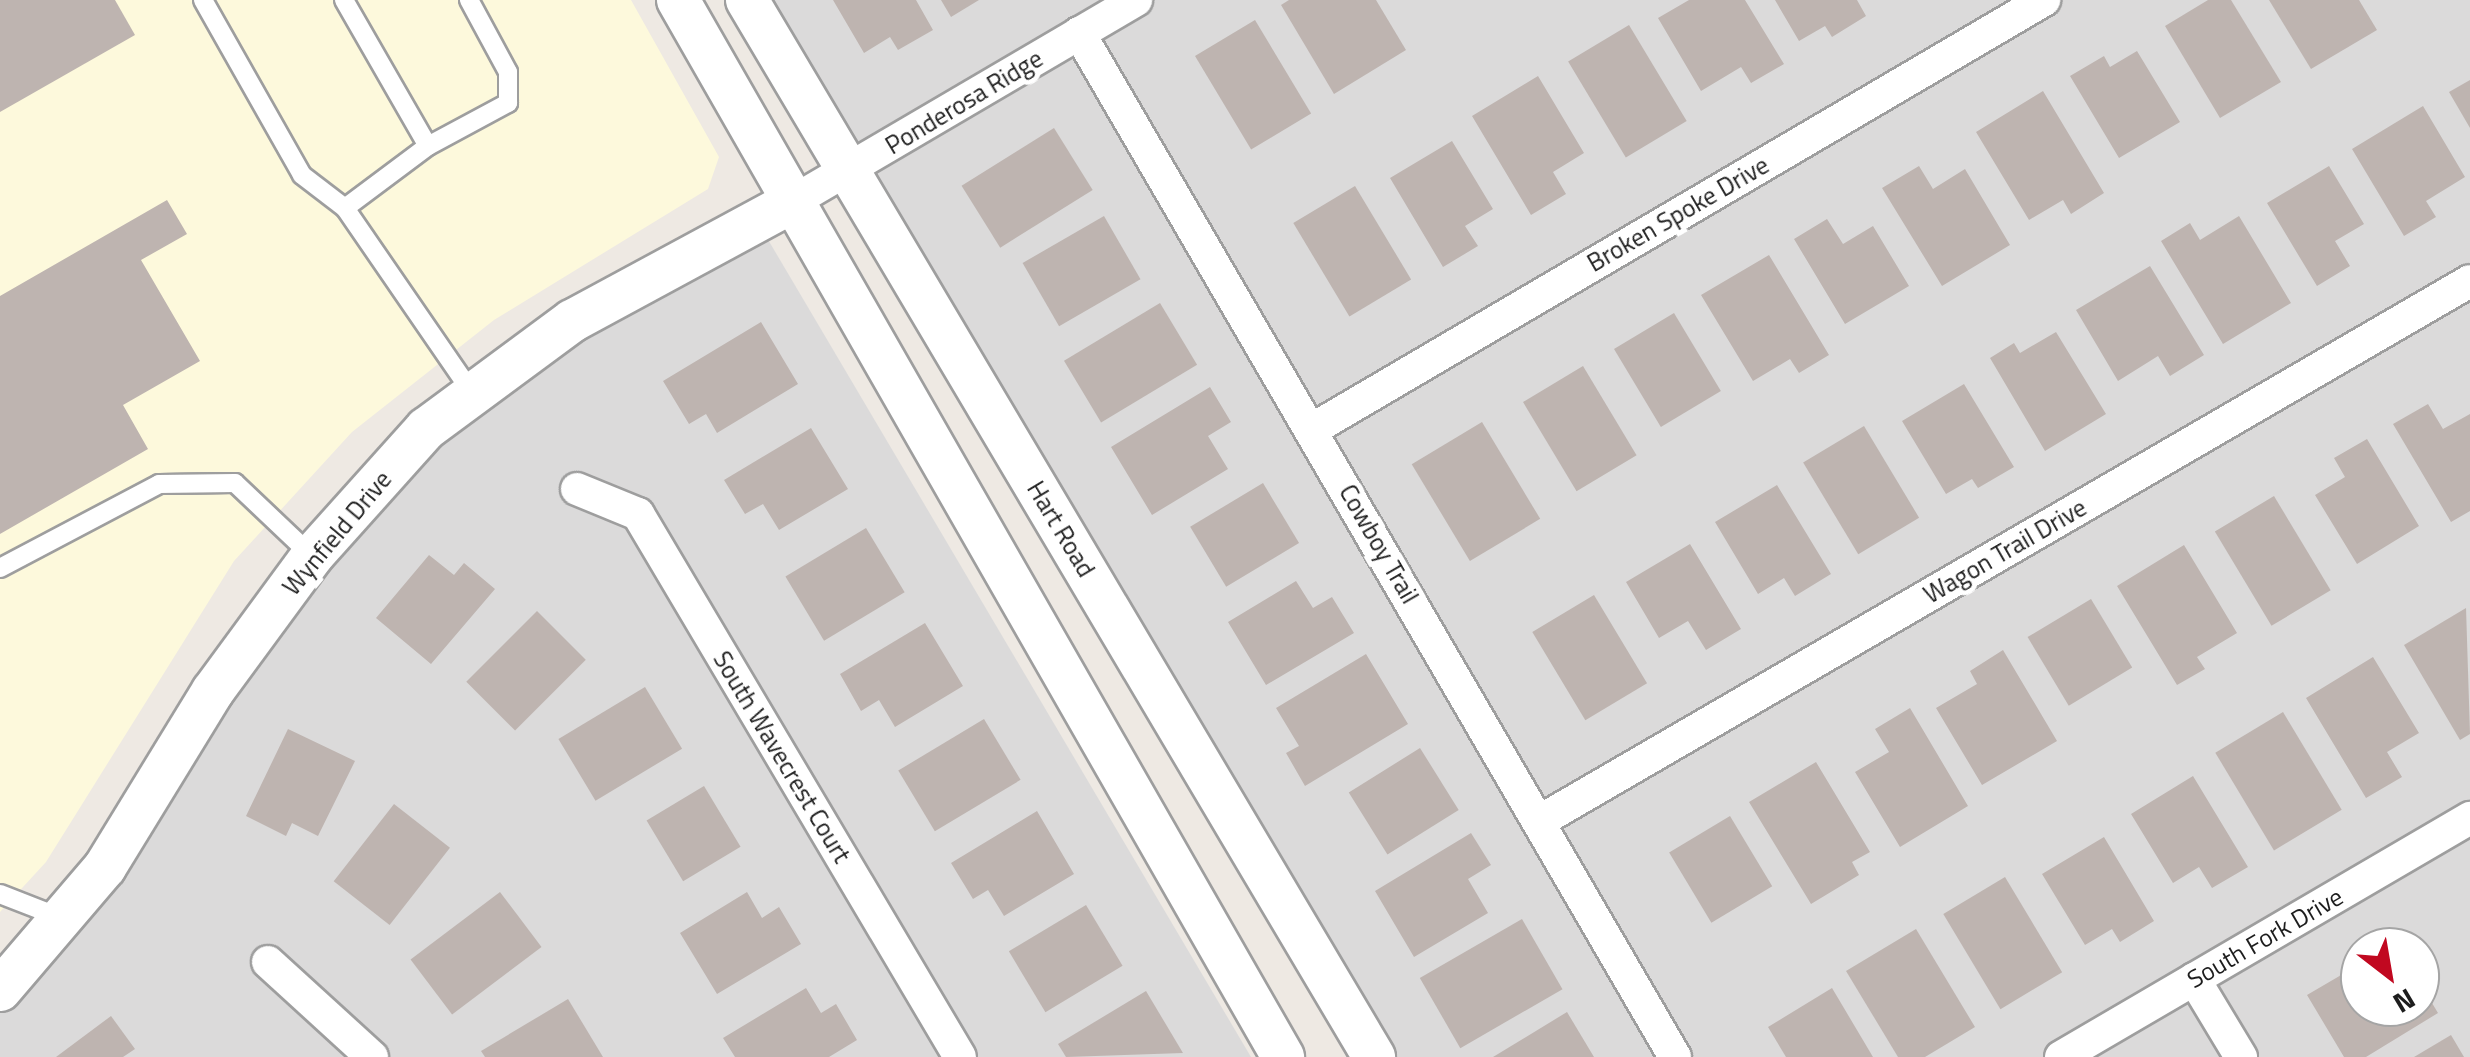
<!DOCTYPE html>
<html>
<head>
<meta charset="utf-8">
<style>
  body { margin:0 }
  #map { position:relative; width:2470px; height:1057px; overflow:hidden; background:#eee9e3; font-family:"Titillium Web",sans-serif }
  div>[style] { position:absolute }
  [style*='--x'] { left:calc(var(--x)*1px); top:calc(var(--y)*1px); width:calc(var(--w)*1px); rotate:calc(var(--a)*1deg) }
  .residential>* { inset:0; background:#dbdada }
  .education>* { inset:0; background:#fdf9dc }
  .building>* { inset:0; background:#beb4b0; transform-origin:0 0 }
  .roads { filter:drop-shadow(2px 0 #9e9e9e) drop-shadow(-2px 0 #9e9e9e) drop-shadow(0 2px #9e9e9e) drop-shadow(0 -2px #9e9e9e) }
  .service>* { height:18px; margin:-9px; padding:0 9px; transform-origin:9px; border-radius:9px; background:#fff }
  .minor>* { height:32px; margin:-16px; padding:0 16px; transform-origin:16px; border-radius:16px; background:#fff }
  .tertiary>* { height:42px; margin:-21px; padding:0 21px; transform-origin:21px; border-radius:21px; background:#fff }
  span { translate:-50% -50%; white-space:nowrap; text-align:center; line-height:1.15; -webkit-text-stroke:10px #fff; paint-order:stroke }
  .street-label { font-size:25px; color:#1d1d1d }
  .north { position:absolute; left:2340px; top:927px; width:100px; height:100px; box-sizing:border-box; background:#fff; border:2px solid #a5a5a5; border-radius:50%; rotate:149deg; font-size:28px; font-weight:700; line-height:40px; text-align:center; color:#1d1d1d }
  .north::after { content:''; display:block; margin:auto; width:35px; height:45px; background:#c10820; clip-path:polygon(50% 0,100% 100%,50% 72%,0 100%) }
</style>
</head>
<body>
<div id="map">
  <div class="residential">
    <i style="clip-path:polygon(evenodd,747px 0,2470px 0,2470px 1057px,1375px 1057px,747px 0,2360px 947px,2420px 947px,2420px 1007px,2360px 1007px,2360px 947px)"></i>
    <i style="clip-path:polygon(757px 221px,1251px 1057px,0 1057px,0 988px,387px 473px,572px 321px)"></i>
  </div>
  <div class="education">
    <i style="clip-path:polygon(0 0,631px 0,719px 157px,708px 189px,494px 320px,352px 432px,234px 561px,46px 862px,0 912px)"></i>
  </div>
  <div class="building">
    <i style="clip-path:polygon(0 0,115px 0,135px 35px,0 112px)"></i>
    <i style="clip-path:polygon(833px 0,916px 0,933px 30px,898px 50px,890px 37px,864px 53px)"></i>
    <i style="clip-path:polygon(941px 0,979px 0,951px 17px)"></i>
    <i style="clip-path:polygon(1289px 0,1376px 0,1406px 50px,1334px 94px,1281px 5px)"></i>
    <i style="clip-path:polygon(1689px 0,1745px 0,1784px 64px,1751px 83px,1741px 67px,1701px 91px,1658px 18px)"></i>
    <i style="clip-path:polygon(1775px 0,1857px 0,1866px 16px,1832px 37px,1825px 26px,1799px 41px)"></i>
    <i style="clip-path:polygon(2208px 0,2231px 0,2281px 82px,2220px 118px,2165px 26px)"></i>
    <i style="clip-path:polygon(2269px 0,2359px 0,2377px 30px,2311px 69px)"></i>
    <i style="left:1255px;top:20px;width:109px;height:70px;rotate:59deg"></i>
    <i style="left:1629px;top:25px;width:112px;height:71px;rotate:59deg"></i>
    <i style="clip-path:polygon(2137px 51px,2180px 122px,2119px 158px,2070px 76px,2104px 56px,2110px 67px)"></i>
    <i style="clip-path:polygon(1538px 76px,1584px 153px,1553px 172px,1566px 194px,1531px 215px,1472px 116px)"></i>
    <i style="clip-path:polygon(2470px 80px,2470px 128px,2449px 92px)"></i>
    <i style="clip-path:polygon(2043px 91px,2104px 193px,2071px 214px,2063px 200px,2029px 220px,1976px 132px)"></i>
    <i style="clip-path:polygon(2423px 106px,2465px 177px,2426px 201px,2436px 217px,2404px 236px,2352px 149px)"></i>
    <i style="left:1054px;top:128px;width:73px;height:109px;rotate:58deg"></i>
    <i style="clip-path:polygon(1452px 141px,1493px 209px,1465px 226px,1478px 246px,1443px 267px,1390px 178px)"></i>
    <i style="clip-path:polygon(1919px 166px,1933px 189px,1965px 169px,2010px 245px,1942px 286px,1882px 188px)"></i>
    <i style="clip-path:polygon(2329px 166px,2364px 224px,2335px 241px,2350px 266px,2317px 286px,2267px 203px)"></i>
    <i style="left:1355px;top:186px;width:109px;height:72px;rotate:59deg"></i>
    <i style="clip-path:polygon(167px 200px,187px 234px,141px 260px,200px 361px,123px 405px,148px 449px,0 534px,0 296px)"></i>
    <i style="left:1104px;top:216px;width:73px;height:94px;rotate:60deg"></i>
    <i style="clip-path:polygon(2239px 216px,2291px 303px,2223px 344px,2161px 241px,2190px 223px,2200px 240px)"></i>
    <i style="clip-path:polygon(1827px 219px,1843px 244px,1873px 226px,1909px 286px,1845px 324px,1794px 239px)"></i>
    <i style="clip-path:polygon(1769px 255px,1829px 355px,1799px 373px,1790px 359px,1753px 381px,1701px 295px)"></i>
    <i style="clip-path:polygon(2150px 266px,2204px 355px,2170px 376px,2158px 356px,2118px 381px,2076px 310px)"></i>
    <i style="left:1160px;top:303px;width:72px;height:112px;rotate:59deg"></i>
    <i style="left:1674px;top:313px;width:91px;height:70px;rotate:59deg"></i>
    <i style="clip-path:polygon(761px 322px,798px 384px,717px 433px,706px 414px,689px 424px,663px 381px)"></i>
    <i style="clip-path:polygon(2056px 332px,2106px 414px,2045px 451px,1990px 358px,2014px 343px,2020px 353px)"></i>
    <i style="left:1583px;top:366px;width:104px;height:70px;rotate:59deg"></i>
    <i style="clip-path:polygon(1964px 384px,2014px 467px,1978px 488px,1972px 479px,1946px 494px,1902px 421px)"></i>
    <i style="clip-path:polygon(1210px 387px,1231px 422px,1208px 436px,1228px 469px,1152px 515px,1111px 447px)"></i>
    <i style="clip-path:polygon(2428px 404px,2443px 429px,2470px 414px,2470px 511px,2451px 522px,2393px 424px)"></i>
    <i style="left:1482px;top:422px;width:113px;height:82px;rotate:59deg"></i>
    <i style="left:1864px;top:426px;width:107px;height:71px;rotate:59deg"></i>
    <i style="clip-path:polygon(811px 428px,848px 489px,779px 530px,763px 504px,745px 514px,724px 480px)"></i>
    <i style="clip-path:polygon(2367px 439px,2419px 526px,2357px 564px,2315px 495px,2345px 477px,2334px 458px)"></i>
    <i style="left:1263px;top:483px;width:70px;height:85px;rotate:59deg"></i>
    <i style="clip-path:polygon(1777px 485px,1831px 574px,1795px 596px,1784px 578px,1758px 594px,1715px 522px)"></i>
    <i style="left:2274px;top:496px;width:110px;height:69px;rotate:59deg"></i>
    <i style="left:866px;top:528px;width:75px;height:94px;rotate:59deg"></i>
    <i style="clip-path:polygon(1690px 544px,1741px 629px,1706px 650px,1688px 621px,1659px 638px,1626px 582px)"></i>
    <i style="clip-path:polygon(2184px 545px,2237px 633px,2197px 657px,2205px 669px,2177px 685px,2117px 586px)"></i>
    <i style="clip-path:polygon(429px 555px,454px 575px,464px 563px,495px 589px,431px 664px,376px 618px)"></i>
    <i style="clip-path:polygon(1296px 581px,1313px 608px,1332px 597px,1354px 633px,1266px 685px,1228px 622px)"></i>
    <i style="left:1594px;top:595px;width:103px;height:72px;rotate:59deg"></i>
    <i style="left:2091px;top:599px;width:80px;height:74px;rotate:59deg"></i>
    <i style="clip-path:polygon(2466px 608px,2470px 734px,2460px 740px,2404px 645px)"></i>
    <i style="left:537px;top:611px;width:69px;height:100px;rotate:45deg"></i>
    <i style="clip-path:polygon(925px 623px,963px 686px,895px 727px,879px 700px,861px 711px,840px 674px)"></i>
    <i style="clip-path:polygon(2003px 650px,2057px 741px,1982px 785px,1936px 708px,1977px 684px,1970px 671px)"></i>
    <i style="clip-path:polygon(1366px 654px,1408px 724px,1305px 786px,1286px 753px,1299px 746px,1276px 708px)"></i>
    <i style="clip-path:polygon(2373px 657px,2419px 733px,2387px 752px,2402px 777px,2366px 798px,2306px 698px)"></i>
    <i style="left:645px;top:687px;width:72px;height:101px;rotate:59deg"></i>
    <i style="clip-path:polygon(1910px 708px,1968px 806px,1900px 847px,1855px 772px,1889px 752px,1875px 729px)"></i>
    <i style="left:2283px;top:712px;width:114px;height:79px;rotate:59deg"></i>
    <i style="left:984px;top:719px;width:71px;height:100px;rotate:59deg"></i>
    <i style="clip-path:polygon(288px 729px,355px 761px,318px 836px,292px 823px,286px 836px,246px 816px)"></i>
    <i style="left:1420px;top:748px;width:73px;height:84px;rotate:58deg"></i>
    <i style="clip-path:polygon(1816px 762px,1870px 852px,1852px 862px,1859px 875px,1811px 904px,1749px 802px)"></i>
    <i style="clip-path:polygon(2193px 776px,2248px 867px,2212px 888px,2199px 867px,2173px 883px,2131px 814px)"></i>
    <i style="left:704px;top:786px;width:71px;height:67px;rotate:59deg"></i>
    <i style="left:394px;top:804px;width:71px;height:98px;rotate:38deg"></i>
    <i style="clip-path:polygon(1037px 811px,1074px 874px,1004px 916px,988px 890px,973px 899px,951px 863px)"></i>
    <i style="left:1730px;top:816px;width:82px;height:71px;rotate:59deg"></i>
    <i style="clip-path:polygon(1471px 833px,1491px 865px,1468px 879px,1488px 913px,1414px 957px,1375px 891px)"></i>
    <i style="clip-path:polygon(2104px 837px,2154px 921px,2120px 942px,2112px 929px,2085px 945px,2042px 874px)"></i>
    <i style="left:2005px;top:877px;width:111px;height:72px;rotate:59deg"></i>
    <i style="left:500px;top:892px;width:69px;height:112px;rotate:53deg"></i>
    <i style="clip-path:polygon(747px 892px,762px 918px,779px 907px,801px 944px,717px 994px,680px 933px)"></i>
    <i style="left:1086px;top:905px;width:71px;height:90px;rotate:59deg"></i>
    <i style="left:1522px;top:919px;width:81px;height:118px;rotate:60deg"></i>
    <i style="clip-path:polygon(1916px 929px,1975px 1027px,1925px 1057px,1898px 1057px,1846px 971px)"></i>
    <i style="clip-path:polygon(2360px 964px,2360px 1007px,2420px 1007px,2420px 983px,2438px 1013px,2366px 1057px,2344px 1057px,2307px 995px)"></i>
    <i style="clip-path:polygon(806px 988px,821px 1013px,836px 1004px,857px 1040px,829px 1057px,735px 1057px,723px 1038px)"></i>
    <i style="clip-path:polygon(1832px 988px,1873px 1057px,1786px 1057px,1768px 1027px)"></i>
    <i style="clip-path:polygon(1146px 991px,1183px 1053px,1066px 1057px,1058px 1044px)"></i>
    <i style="clip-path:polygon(568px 999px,603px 1057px,485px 1057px,481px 1051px)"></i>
    <i style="clip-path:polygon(1567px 1012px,1594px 1057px,1493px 1057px)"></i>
    <i style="clip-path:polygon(111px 1016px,135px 1049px,123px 1057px,56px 1057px)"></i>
    <i style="clip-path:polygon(2451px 1035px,2464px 1057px,2414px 1057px)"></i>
  </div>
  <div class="roads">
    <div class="service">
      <i style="--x:203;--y:0;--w:201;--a:60.5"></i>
      <i style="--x:302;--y:175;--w:54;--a:37.5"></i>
      <i style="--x:345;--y:208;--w:226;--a:55.5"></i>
      <i style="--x:344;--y:0;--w:168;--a:60.1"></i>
      <i style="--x:345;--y:208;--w:104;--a:-36.8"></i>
      <i style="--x:428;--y:146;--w:91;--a:-28.3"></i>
      <i style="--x:508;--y:103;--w:31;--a:-90"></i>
      <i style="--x:508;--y:72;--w:82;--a:-118.4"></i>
      <i style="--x:0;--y:568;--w:180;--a:-27.8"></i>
      <i style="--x:159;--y:484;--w:76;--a:-0.8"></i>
      <i style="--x:235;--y:483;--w:106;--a:43.5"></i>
      <i style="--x:0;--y:894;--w:63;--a:21.3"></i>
    </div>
    <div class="minor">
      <i style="--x:1079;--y:33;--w:1185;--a:59.8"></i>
      <i style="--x:792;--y:202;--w:399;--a:-30.4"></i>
      <i style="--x:1313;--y:429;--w:848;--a:-30.41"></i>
      <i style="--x:577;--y:489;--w:66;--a:22.3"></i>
      <i style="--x:638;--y:514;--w:631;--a:59.33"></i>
      <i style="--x:1540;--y:821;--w:1075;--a:-30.14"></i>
      <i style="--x:268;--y:962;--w:141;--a:42.4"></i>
      <i style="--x:2194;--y:979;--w:91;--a:58.9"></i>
      <i style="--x:2061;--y:1057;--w:474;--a:-30.3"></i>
    </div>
    <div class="tertiary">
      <i style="--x:678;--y:0;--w:1218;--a:60.21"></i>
      <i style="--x:747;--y:0;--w:1229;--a:59.32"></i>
      <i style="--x:0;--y:990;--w:162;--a:-49.5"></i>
      <i style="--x:105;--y:867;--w:206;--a:-58.5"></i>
      <i style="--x:213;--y:691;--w:167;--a:-53.7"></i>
      <i style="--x:312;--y:556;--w:171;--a:-48.1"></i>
      <i style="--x:426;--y:429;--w:182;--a:-36.5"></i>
      <i style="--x:572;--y:321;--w:250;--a:-28.4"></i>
    </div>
  </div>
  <div class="street-label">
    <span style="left:964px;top:102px;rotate:-31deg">Ponderosa Ridge</span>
    <span style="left:1678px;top:214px;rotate:-30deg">Broken Spoke Drive</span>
    <span style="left:1061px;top:529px;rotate:59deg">Hart Road</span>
    <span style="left:337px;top:533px;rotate:-50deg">Wynfield Drive</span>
    <span style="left:1379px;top:544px;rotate:60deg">Cowboy Trail</span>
    <span style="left:2005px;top:551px;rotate:-30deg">Wagon Trail Drive</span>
    <span style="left:782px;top:757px;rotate:59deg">South Wavecrest Court</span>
    <span style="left:2265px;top:938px;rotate:-30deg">South Fork Drive</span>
  </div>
  <div class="north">N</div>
</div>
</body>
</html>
